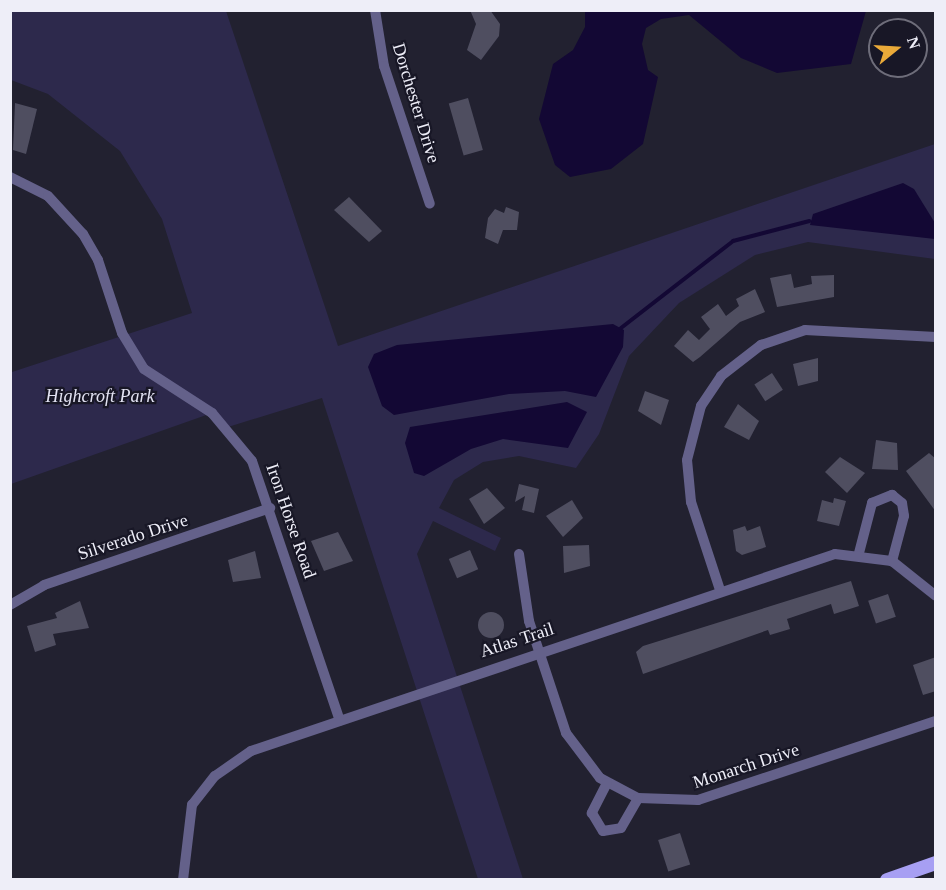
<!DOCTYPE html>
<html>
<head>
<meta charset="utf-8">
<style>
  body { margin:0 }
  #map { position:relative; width:946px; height:890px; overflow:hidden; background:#222130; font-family:"Times New Roman",serif }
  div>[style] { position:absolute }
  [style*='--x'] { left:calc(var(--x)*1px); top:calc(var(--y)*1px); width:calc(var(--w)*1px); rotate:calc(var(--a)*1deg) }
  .green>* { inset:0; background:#2d294c }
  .water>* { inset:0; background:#130834 }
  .stream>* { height:4px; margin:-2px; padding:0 2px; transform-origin:2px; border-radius:2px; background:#130834 }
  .building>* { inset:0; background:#4f4e60; transform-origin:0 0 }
  .round { border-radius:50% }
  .minor>* { height:10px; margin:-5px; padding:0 5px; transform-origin:5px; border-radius:5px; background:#64618a }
  .major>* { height:14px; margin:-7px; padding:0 7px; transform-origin:7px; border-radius:7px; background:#a79ff3 }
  span { translate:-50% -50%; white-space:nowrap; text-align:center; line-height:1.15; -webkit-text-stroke:4.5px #181726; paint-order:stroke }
  .street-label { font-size:18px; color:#eeeef8 }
  .park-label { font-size:18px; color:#e2e2f2; font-style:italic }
  .frame { position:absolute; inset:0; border:12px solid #eeeef8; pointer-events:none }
  .north { position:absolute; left:868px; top:18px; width:60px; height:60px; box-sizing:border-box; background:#181726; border:2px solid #6e6d7a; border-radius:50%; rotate:72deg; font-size:16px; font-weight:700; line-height:24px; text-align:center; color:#eeeef8 }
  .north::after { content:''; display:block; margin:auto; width:21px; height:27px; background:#eaaa39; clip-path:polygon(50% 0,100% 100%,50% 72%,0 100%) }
</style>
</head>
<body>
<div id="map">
  <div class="green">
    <i style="clip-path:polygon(11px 11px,226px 11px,338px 346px,935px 144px,935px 259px,808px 242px,755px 255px,679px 303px,629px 356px,599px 434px,576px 468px,519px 456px,483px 462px,454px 480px,439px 508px,501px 538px,495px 551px,433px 521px,417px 554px,523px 879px,478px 879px,322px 398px,228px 427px,212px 413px,11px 484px,10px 367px,12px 372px,192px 313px,162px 219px,120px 151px,48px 94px,11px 80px)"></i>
  </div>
  <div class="water">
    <i style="clip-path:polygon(585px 10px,866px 10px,866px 11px,851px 64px,777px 73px,741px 58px,689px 15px,661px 19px,646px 28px,642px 44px,648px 70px,658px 77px,643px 144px,611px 169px,570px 177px,555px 165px,539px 119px,553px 64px,573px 50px,585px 27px)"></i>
    <i style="clip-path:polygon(903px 183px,914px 189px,935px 223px,935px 239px,810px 225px,813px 214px)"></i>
    <i style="clip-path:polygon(613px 324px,624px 330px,623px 347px,596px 397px,565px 391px,509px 394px,394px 415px,382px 406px,368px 367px,374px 354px,397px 345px)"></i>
    <i style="clip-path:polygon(567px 402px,587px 412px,568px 448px,503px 439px,471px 449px,424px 476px,414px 473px,405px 443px,410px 427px)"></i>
  </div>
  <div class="stream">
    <i style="--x:621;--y:328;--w:142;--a:-37.8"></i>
    <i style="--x:733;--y:241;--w:79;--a:-14.7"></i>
  </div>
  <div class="building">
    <i style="clip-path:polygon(470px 10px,490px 10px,500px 24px,499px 36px,481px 60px,467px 50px,476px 24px)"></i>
    <i style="left:468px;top:98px;width:54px;height:20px;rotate:74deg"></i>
    <i style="clip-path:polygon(15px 103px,37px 109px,26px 154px,13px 150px)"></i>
    <i style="clip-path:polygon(349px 197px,382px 231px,369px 242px,334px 210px)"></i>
    <i style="clip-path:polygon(506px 207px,519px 212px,517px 230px,503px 230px,498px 244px,485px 238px,488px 218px,495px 209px,504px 213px)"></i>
    <i style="clip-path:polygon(791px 274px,794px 288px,812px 284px,811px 276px,834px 275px,834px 297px,777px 307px,770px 278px)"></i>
    <i style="clip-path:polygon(755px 289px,765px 312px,740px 322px,700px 357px,693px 362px,674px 346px,688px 330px,699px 340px,710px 329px,701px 317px,718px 304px,726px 316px,739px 306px,736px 299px)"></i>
    <i style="clip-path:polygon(818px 358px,818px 381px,798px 386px,793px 364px)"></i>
    <i style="left:772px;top:373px;width:20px;height:21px;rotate:57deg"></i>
    <i style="clip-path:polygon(645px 391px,669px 400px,661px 425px,638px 411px)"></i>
    <i style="clip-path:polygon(738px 404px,759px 421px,749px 440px,724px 427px)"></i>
    <i style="clip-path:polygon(876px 440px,897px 443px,898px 470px,872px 469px)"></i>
    <i style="clip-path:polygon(929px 453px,936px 459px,936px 512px,906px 471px)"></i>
    <i style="clip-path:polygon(840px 457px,865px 473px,847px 493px,825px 472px)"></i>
    <i style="clip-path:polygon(519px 484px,539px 489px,534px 513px,522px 510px,525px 496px,515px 502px)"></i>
    <i style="clip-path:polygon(487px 488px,505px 508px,484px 524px,469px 499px)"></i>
    <i style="clip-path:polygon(834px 498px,846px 501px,839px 526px,817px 521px,822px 500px,833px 503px)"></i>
    <i style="clip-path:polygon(572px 500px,583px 518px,563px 537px,546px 516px)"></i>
    <i style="clip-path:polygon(745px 526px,747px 531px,760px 526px,766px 547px,742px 555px,736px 551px,733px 530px)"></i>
    <i style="clip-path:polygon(338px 532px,353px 561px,324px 571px,311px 541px)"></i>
    <i style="clip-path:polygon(589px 545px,590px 566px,564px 573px,563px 546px)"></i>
    <i style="left:470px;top:550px;width:21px;height:23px;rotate:67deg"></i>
    <i style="clip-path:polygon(255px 551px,261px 578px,233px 582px,228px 560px)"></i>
    <i style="clip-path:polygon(851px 581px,859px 606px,834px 614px,831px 604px,787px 619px,790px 629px,770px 635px,768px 630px,643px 674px,636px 652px,643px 646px)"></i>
    <i style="left:888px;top:594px;width:24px;height:21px;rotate:71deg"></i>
    <i style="clip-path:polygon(80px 601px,89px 628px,53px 634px,56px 645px,35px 652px,27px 626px,57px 618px,55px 613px)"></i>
    <i class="round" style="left:478px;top:612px;width:26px;height:26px"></i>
    <i style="clip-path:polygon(936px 657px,936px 691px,923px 695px,913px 665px)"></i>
    <i style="left:680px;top:833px;width:33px;height:23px;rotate:72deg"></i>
  </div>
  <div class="minor">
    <i style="--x:375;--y:10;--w:57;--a:80.9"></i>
    <i style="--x:384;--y:66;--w:145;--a:71.6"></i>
    <i style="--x:10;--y:177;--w:42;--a:26.6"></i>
    <i style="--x:48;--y:196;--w:52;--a:47.4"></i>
    <i style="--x:83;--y:234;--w:30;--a:60"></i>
    <i style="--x:98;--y:260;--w:77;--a:71.8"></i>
    <i style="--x:122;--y:333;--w:42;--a:58.6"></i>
    <i style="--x:144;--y:369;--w:81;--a:32.9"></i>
    <i style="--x:212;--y:413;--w:62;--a:50.2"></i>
    <i style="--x:252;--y:461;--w:274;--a:71.3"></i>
    <i style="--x:859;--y:553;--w:52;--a:-75.4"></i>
    <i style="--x:872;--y:503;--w:22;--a:-22"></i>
    <i style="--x:892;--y:495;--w:13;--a:39"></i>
    <i style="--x:902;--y:503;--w:13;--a:81"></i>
    <i style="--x:904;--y:516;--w:47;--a:104.9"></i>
    <i style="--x:519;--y:554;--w:68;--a:81.5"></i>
    <i style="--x:529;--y:621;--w:118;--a:71.7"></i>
    <i style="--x:566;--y:733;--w:56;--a:52.9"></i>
    <i style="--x:600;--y:778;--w:43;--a:27.8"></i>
    <i style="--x:638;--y:798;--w:60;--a:1.9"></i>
    <i style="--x:698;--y:800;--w:251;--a:-18.4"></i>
    <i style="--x:720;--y:590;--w:93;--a:-108.2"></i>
    <i style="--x:691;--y:502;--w:42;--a:-95.4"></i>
    <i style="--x:687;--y:460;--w:56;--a:-75.5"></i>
    <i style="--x:701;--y:406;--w:36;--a:-56"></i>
    <i style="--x:721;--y:376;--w:51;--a:-37.8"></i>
    <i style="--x:761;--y:345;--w:46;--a:-18.8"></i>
    <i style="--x:805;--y:330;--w:131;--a:3.1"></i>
    <i style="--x:10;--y:605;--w:39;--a:-30"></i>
    <i style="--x:44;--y:585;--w:239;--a:-18.8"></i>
    <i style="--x:607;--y:783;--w:34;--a:117"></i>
    <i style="--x:592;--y:813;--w:21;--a:59"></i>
    <i style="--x:603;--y:831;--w:18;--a:-9"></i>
    <i style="--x:621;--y:828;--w:34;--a:-60"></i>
    <i style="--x:183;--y:880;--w:76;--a:-83.2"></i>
    <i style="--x:192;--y:805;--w:37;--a:-52"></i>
    <i style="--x:215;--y:776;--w:44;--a:-34.8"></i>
    <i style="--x:251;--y:751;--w:616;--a:-18.64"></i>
    <i style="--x:835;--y:554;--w:57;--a:7"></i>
    <i style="--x:892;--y:561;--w:56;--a:38.5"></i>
  </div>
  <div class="major">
    <i style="--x:887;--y:880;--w:52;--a:-19.1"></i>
  </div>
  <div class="street-label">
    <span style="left:416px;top:103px;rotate:73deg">Dorchester Drive</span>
    <span style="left:291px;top:521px;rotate:71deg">Iron Horse Road</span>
    <span style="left:133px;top:537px;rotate:-18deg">Silverado Drive</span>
    <span style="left:517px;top:640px;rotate:-18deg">Atlas Trail</span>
    <span style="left:746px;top:766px;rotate:-18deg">Monarch Drive</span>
  </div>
  <div class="park-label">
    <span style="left:100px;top:396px">Highcroft Park</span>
  </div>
  <div class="frame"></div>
  <div class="north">N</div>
</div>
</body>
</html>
